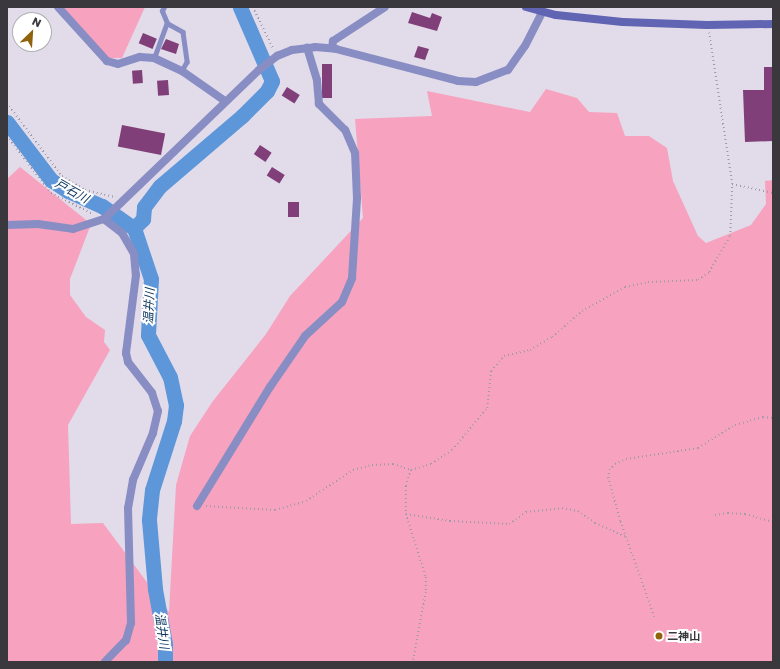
<!DOCTYPE html>
<html>
<head>
<meta charset="utf-8">
<style>
  body { margin:0 }
  #map { position:relative; width:780px; height:669px; overflow:hidden; background:#e2dbea; font-family:Poppins,"Noto Sans JP",sans-serif }
  div>[style] { position:absolute }
  [style*='--x'] { left:calc(var(--x)*1px); top:calc(var(--y)*1px); width:calc(var(--w)*1px); rotate:calc(var(--a)*1deg) }
  .green>* { inset:0; background:#f7a2be }
  .river>* { height:15px; margin:-7.5px; padding:0 7.5px; transform-origin:7.5px; border-radius:7.5px; background:#5d97da }
  .building>* { inset:0; background:#803f78; transform-origin:0 0 }
  .path>* { height:1.5px; margin-top:-0.75px; transform-origin:0; background:repeating-linear-gradient(90deg,#a09aa6 0 1px,transparent 0 4px) }
  .service>* { height:4.5px; margin:-2.25px; padding:0 2.25px; transform-origin:2.25px; border-radius:2.25px; background:#888dc3 }
  .minor>* { height:8px; margin:-4px; padding:0 4px; transform-origin:4px; border-radius:4px; background:#888dc3 }
  .tertiary>* { height:8px; margin:-4px; padding:0 4px; transform-origin:4px; border-radius:4px; background:#888dc3 }
  .secondary>* { height:8px; margin:-4px; padding:0 4px; transform-origin:4px; border-radius:4px; background:#6064b2 }
  .dots>* { width:11px; height:11px; translate:-50% -50%; box-sizing:border-box; border:2px solid #fff; border-radius:50% }
  span { translate:-50% -50%; white-space:nowrap; text-align:center; line-height:1.15; -webkit-text-stroke:4px #fff; paint-order:stroke }
  .poi-label { font-size:11px; color:#3a373d; font-weight:700 }
  .left { translate:0 -50%; text-align:left }
  .water-label { font-size:12px; color:#06315b; font-style:italic }
  .frame { position:absolute; inset:0; border:8px solid #3a373d; pointer-events:none }
  .north { position:absolute; left:12px; top:12px; width:40px; height:40px; box-sizing:border-box; background:#fff; border:1px solid #b0afb1; border-radius:50%; rotate:25deg; font-size:11px; font-weight:700; line-height:16px; text-align:center; color:#3a373d }
  .north::after { content:''; display:block; margin:auto; width:14px; height:18px; background:#8f630b; clip-path:polygon(50% 0,100% 100%,50% 72%,0 100%) }
</style>
</head>
<body>
<div id="map">
  <div class="green">
    <i style="clip-path:polygon(63px 7px,145px 7px,122px 58px,108px 58px)"></i>
    <i style="clip-path:polygon(546px 89px,577px 98px,589px 112px,617px 113px,625px 136px,649px 136px,667px 148px,673px 181px,698px 236px,706px 243px,751px 225px,766px 204px,765px 181px,773px 180px,773px 662px,7px 662px,7px 179px,20px 167px,91px 224px,70px 279px,70px 295px,86px 317px,105px 330px,104px 342px,110px 350px,68px 425px,71px 524px,103px 523px,169px 612px,176px 485px,190px 436px,213px 401px,266px 334px,290px 296px,363px 218px,355px 119px,432px 116px,427px 91px,530px 112px)"></i>
  </div>
  <div class="river">
    <i style="--x:7;--y:122;--w:73;--a:52.8"></i>
    <i style="--x:51;--y:180;--w:20;--a:33"></i>
    <i style="--x:68;--y:191;--w:37;--a:24"></i>
    <i style="--x:102;--y:206;--w:39;--a:35"></i>
    <i style="--x:134;--y:228;--w:54;--a:71.6"></i>
    <i style="--x:151;--y:279;--w:56;--a:93.1"></i>
    <i style="--x:148;--y:335;--w:47;--a:62.4"></i>
    <i style="--x:170;--y:377;--w:29;--a:78"></i>
    <i style="--x:176;--y:405;--w:16;--a:97"></i>
    <i style="--x:174;--y:421;--w:72;--a:107.7"></i>
    <i style="--x:152;--y:490;--w:30;--a:96"></i>
    <i style="--x:149;--y:520;--w:69;--a:85"></i>
    <i style="--x:155;--y:589;--w:56;--a:79.7"></i>
    <i style="--x:165;--y:644;--w:18;--a:90"></i>
    <i style="--x:134;--y:228;--w:13;--a:-45"></i>
    <i style="--x:143;--y:219;--w:12;--a:-85"></i>
    <i style="--x:144;--y:207;--w:26;--a:-53"></i>
    <i style="--x:160;--y:186;--w:108;--a:-40.5"></i>
    <i style="--x:242;--y:116;--w:35;--a:-45"></i>
    <i style="--x:267;--y:91;--w:11;--a:-63"></i>
    <i style="--x:272;--y:81;--w:81;--a:-113.4"></i>
  </div>
  <div class="building">
    <i style="clip-path:polygon(412px 12px,430px 18px,432px 13px,442px 17px,437px 31px,408px 23px)"></i>
    <i style="left:143px;top:33px;width:15px;height:11px;rotate:23deg"></i>
    <i style="clip-path:polygon(166px 39px,179px 44px,176px 54px,161px 49px)"></i>
    <i style="clip-path:polygon(418px 46px,429px 49px,425px 60px,414px 57px)"></i>
    <i style="left:322px;top:64px;width:10px;height:34px"></i>
    <i style="clip-path:polygon(764px 67px,773px 67px,773px 141px,745px 142px,743px 90px,764px 90px)"></i>
    <i style="left:142px;top:70px;width:13px;height:10px;rotate:86deg"></i>
    <i style="left:168px;top:80px;width:15px;height:11px;rotate:86deg"></i>
    <i style="left:287px;top:87px;width:15px;height:10px;rotate:32deg"></i>
    <i style="left:122px;top:125px;width:44px;height:22px;rotate:11deg"></i>
    <i style="left:260px;top:145px;width:14px;height:11px;rotate:34deg"></i>
    <i style="left:272px;top:167px;width:15px;height:10px;rotate:32deg"></i>
    <i style="left:288px;top:202px;width:11px;height:15px"></i>
  </div>
  <div class="path">
    <i style="--x:253;--y:7;--w:46;--a:64"></i>
    <i style="--x:7;--y:103;--w:91;--a:53"></i>
    <i style="--x:62;--y:176;--w:27;--a:31"></i>
    <i style="--x:85;--y:190;--w:32;--a:13"></i>
    <i style="--x:7;--y:136;--w:72;--a:52.3"></i>
    <i style="--x:51;--y:193;--w:47;--a:26.6"></i>
    <i style="--x:732;--y:184;--w:42;--a:12.4"></i>
    <i style="--x:411;--y:470;--w:17;--a:107"></i>
    <i style="--x:406;--y:486;--w:28;--a:90"></i>
    <i style="--x:406;--y:514;--w:66;--a:72.4"></i>
    <i style="--x:426;--y:577;--w:15;--a:90"></i>
    <i style="--x:426;--y:592;--w:71;--a:100.5"></i>
    <i style="--x:206;--y:506;--w:69;--a:3.3"></i>
    <i style="--x:275;--y:510;--w:32;--a:-16"></i>
    <i style="--x:306;--y:501;--w:56;--a:-33.4"></i>
    <i style="--x:353;--y:470;--w:20;--a:-15"></i>
    <i style="--x:372;--y:465;--w:21;--a:-3"></i>
    <i style="--x:393;--y:464;--w:19;--a:18"></i>
    <i style="--x:411;--y:470;--w:21;--a:-17"></i>
    <i style="--x:431;--y:464;--w:25;--a:-34"></i>
    <i style="--x:452;--y:450;--w:55;--a:-50.2"></i>
    <i style="--x:487;--y:408;--w:37;--a:-84"></i>
    <i style="--x:491;--y:371;--w:20;--a:-49"></i>
    <i style="--x:504;--y:356;--w:27;--a:-13"></i>
    <i style="--x:530;--y:350;--w:26;--a:-31"></i>
    <i style="--x:552;--y:337;--w:40;--a:-41"></i>
    <i style="--x:582;--y:311;--w:49;--a:-29.2"></i>
    <i style="--x:625;--y:287;--w:24;--a:-12"></i>
    <i style="--x:648;--y:282;--w:50;--a:-2.3"></i>
    <i style="--x:698;--y:280;--w:14;--a:-36"></i>
    <i style="--x:709;--y:272;--w:42;--a:-59.7"></i>
    <i style="--x:730;--y:236;--w:52;--a:-87.8"></i>
    <i style="--x:732;--y:184;--w:153;--a:-98.7"></i>
    <i style="--x:406;--y:514;--w:45;--a:9"></i>
    <i style="--x:450;--y:521;--w:59;--a:2.9"></i>
    <i style="--x:509;--y:524;--w:21;--a:-35"></i>
    <i style="--x:526;--y:512;--w:36;--a:-6"></i>
    <i style="--x:562;--y:508;--w:16;--a:11"></i>
    <i style="--x:578;--y:511;--w:21;--a:35"></i>
    <i style="--x:595;--y:523;--w:36;--a:24"></i>
    <i style="--x:715;--y:515;--w:13;--a:-9"></i>
    <i style="--x:728;--y:513;--w:17;--a:3"></i>
    <i style="--x:745;--y:514;--w:29;--a:16"></i>
    <i style="--x:654;--y:617;--w:102;--a:-109.5"></i>
    <i style="--x:620;--y:521;--w:45;--a:-105.6"></i>
    <i style="--x:608;--y:478;--w:8;--a:-83"></i>
    <i style="--x:609;--y:470;--w:8;--a:-45"></i>
    <i style="--x:615;--y:464;--w:12;--a:-24"></i>
    <i style="--x:626;--y:459;--w:73;--a:-8.7"></i>
    <i style="--x:698;--y:448;--w:44;--a:-31.9"></i>
    <i style="--x:735;--y:425;--w:29;--a:-16"></i>
    <i style="--x:763;--y:417;--w:10;--a:6"></i>
  </div>
  <div class="service">
    <i style="--x:167;--y:23;--w:18;--a:29"></i>
    <i style="--x:183;--y:32;--w:30;--a:82"></i>
    <i style="--x:187;--y:62;--w:10;--a:119"></i>
    <i style="--x:154;--y:58;--w:37;--a:-70"></i>
    <i style="--x:167;--y:23;--w:13;--a:-113"></i>
    <i style="--x:162;--y:11;--w:4;--a:-63"></i>
  </div>
  <div class="minor">
    <i style="--x:58;--y:7;--w:73;--a:47.8"></i>
    <i style="--x:107;--y:61;--w:11;--a:15"></i>
    <i style="--x:118;--y:64;--w:23;--a:-18"></i>
    <i style="--x:140;--y:57;--w:14;--a:4"></i>
    <i style="--x:154;--y:58;--w:31;--a:25"></i>
    <i style="--x:182;--y:71;--w:52;--a:34.9"></i>
    <i style="--x:332;--y:48;--w:7;--a:-82"></i>
    <i style="--x:333;--y:41;--w:62;--a:-33.2"></i>
    <i style="--x:104;--y:219;--w:23;--a:38"></i>
    <i style="--x:122;--y:233;--w:24;--a:60"></i>
    <i style="--x:134;--y:254;--w:21;--a:85"></i>
    <i style="--x:136;--y:275;--w:79;--a:97.3"></i>
    <i style="--x:126;--y:353;--w:9;--a:77"></i>
    <i style="--x:128;--y:362;--w:39;--a:52"></i>
    <i style="--x:152;--y:393;--w:19;--a:72"></i>
    <i style="--x:158;--y:411;--w:23;--a:103"></i>
    <i style="--x:153;--y:433;--w:51;--a:113.1"></i>
    <i style="--x:133;--y:480;--w:28;--a:100"></i>
    <i style="--x:128;--y:508;--w:115;--a:88.5"></i>
    <i style="--x:131;--y:623;--w:18;--a:106"></i>
    <i style="--x:126;--y:640;--w:30;--a:134"></i>
    <i style="--x:197;--y:506;--w:140;--a:-58.5"></i>
    <i style="--x:270;--y:387;--w:62;--a:-55.5"></i>
    <i style="--x:305;--y:336;--w:50;--a:-42.6"></i>
    <i style="--x:342;--y:302;--w:26;--a:-67"></i>
    <i style="--x:352;--y:278;--w:80;--a:-86.4"></i>
    <i style="--x:357;--y:198;--w:45;--a:-92.5"></i>
    <i style="--x:355;--y:153;--w:25;--a:-113"></i>
    <i style="--x:345;--y:130;--w:37;--a:-135"></i>
    <i style="--x:319;--y:104;--w:24;--a:-95"></i>
    <i style="--x:317;--y:80;--w:34;--a:-107"></i>
  </div>
  <div class="tertiary">
    <i style="--x:7;--y:225;--w:31;--a:-2"></i>
    <i style="--x:38;--y:224;--w:35;--a:8"></i>
    <i style="--x:73;--y:229;--w:33;--a:-18"></i>
    <i style="--x:104;--y:219;--w:215;--a:-43.9"></i>
    <i style="--x:259;--y:70;--w:23;--a:-38"></i>
    <i style="--x:277;--y:56;--w:16;--a:-22"></i>
    <i style="--x:292;--y:50;--w:23;--a:-7"></i>
    <i style="--x:315;--y:47;--w:21;--a:5"></i>
    <i style="--x:336;--y:49;--w:126;--a:14.7"></i>
    <i style="--x:458;--y:81;--w:18;--a:3"></i>
    <i style="--x:476;--y:82;--w:34;--a:-21"></i>
    <i style="--x:508;--y:70;--w:29;--a:-55"></i>
    <i style="--x:525;--y:46;--w:38;--a:-63"></i>
  </div>
  <div class="secondary">
    <i style="--x:526;--y:7;--w:31;--a:15"></i>
    <i style="--x:556;--y:15;--w:67;--a:6"></i>
    <i style="--x:623;--y:22;--w:84;--a:2"></i>
    <i style="--x:707;--y:25;--w:66;--a:-0.9"></i>
  </div>
  <div class="dots">
    <i style="left:659px;top:636px;background:#8f630b"></i>
  </div>
  <div class="poi-label">
    <span class="left" style="left:667px;top:636px">二神山</span>
  </div>
  <div class="water-label">
    <span style="left:72px;top:191px;rotate:29deg">戸石川</span>
    <span style="left:149px;top:306px;rotate:-87deg">温井川</span>
    <span style="left:162px;top:631px;rotate:82deg">温井川</span>
  </div>
  <div class="frame"></div>
  <div class="north">N</div>
</div>
</body>
</html>
